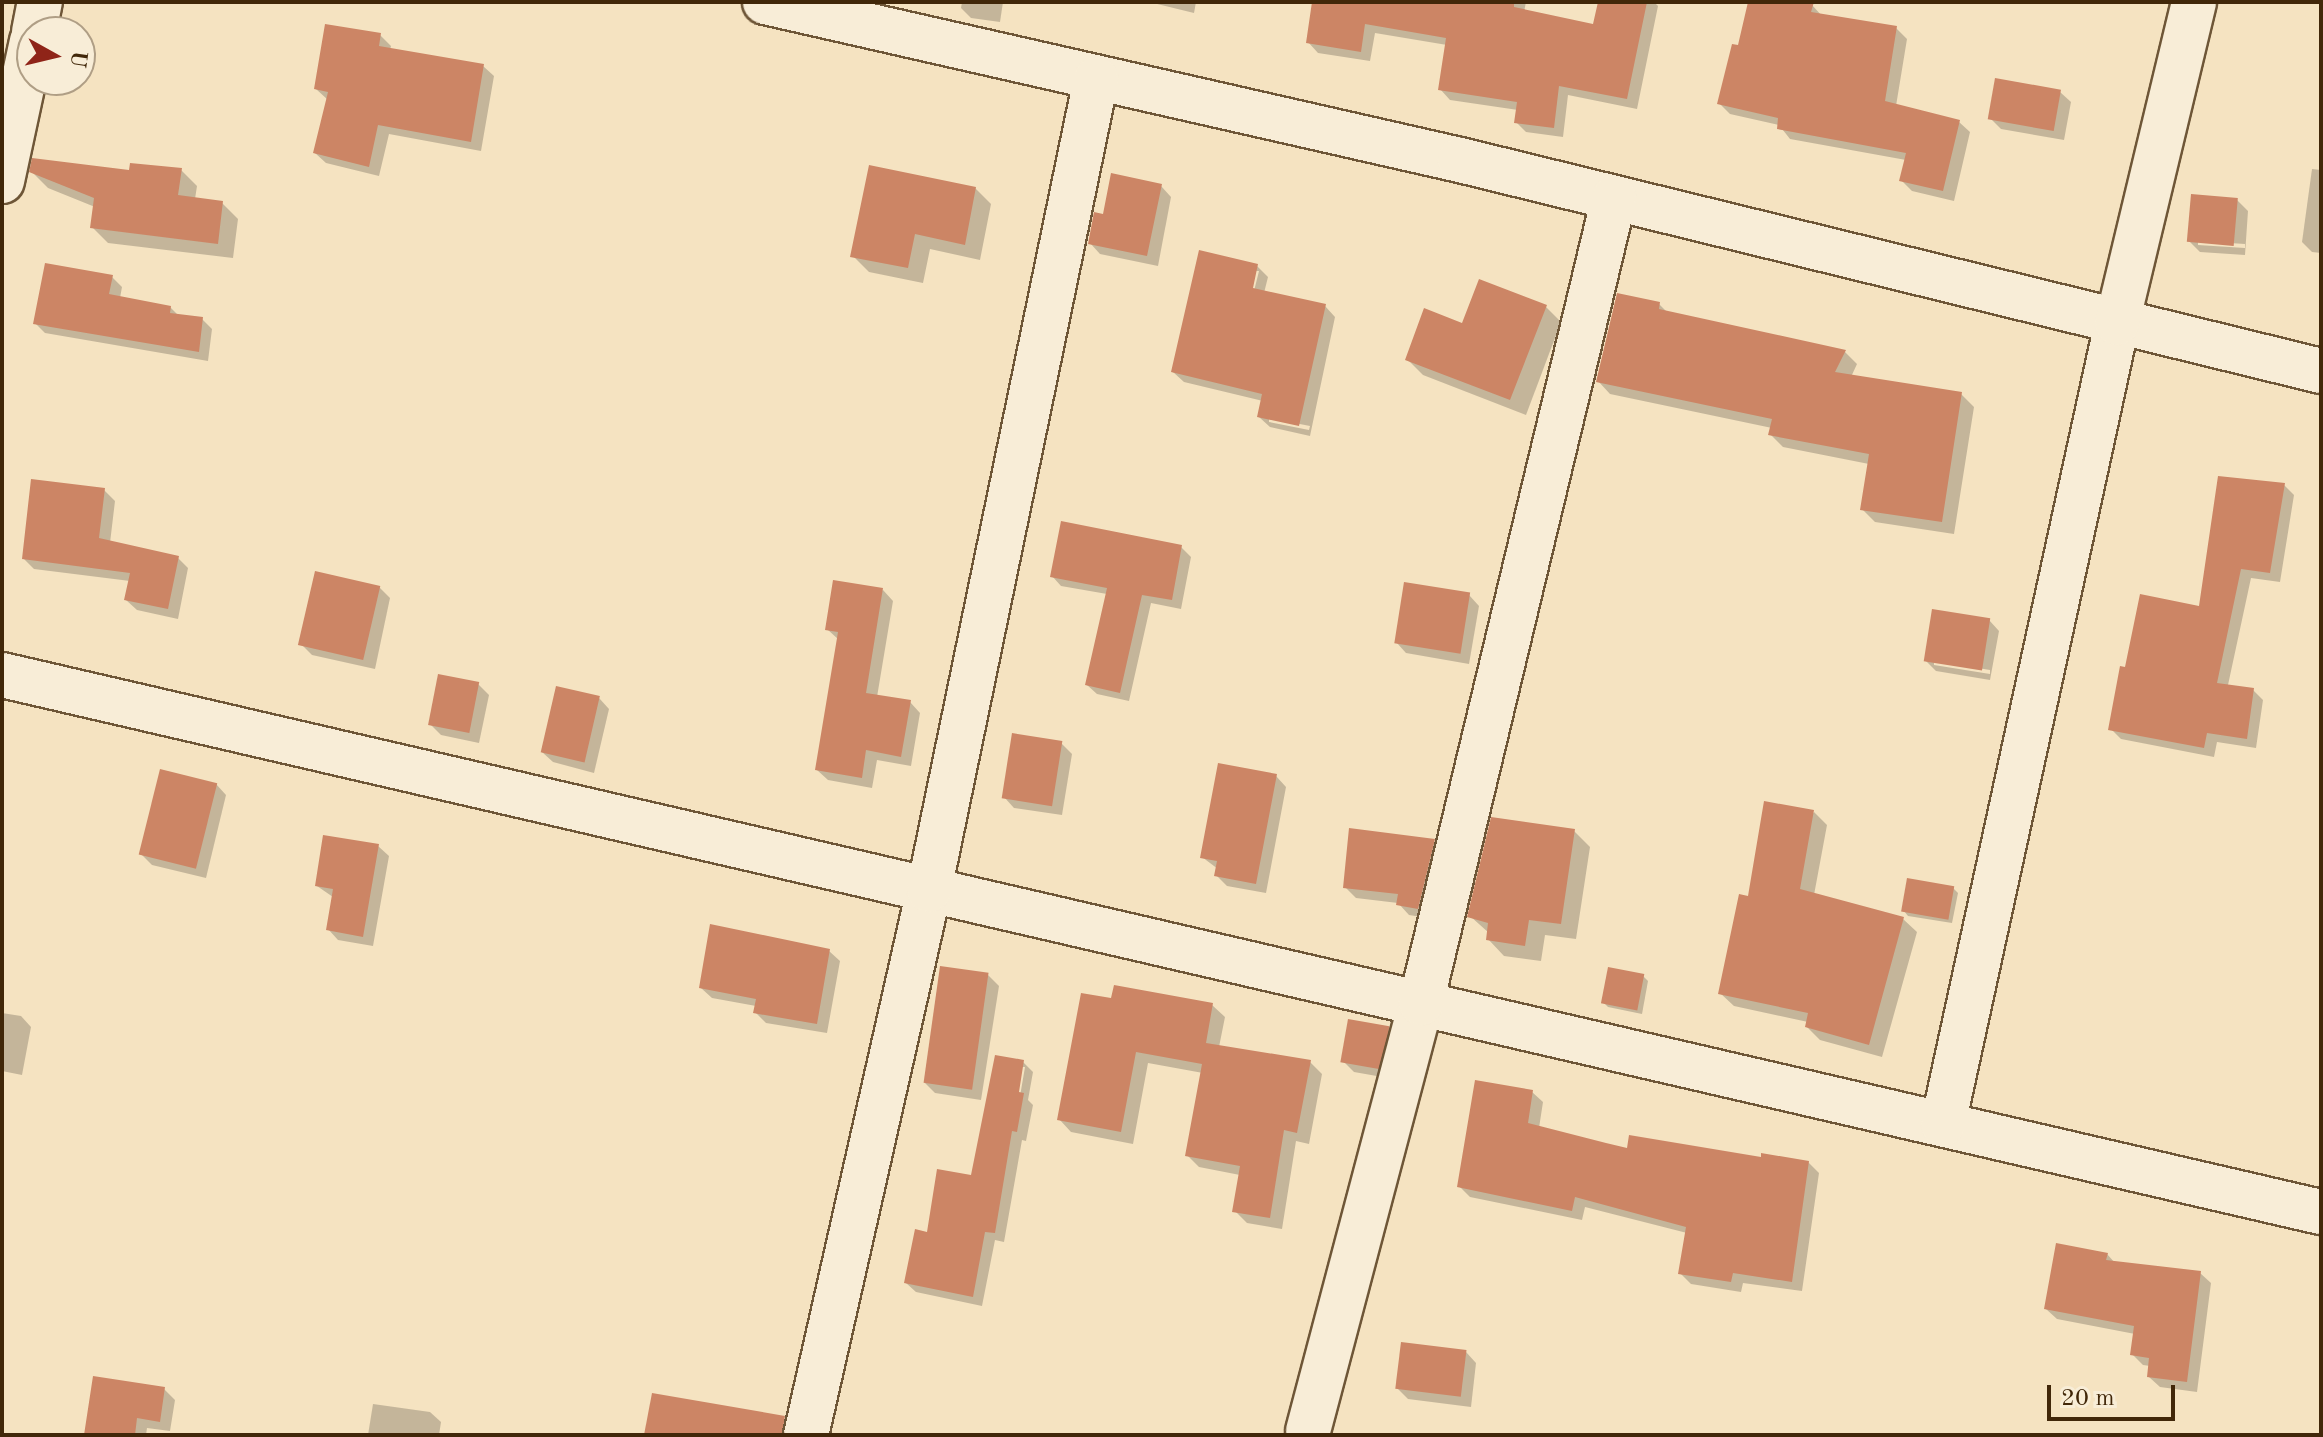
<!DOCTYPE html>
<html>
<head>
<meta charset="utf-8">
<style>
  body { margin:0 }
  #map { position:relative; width:2323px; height:1437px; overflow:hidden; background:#f5e3c1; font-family:"Old Standard TT",serif }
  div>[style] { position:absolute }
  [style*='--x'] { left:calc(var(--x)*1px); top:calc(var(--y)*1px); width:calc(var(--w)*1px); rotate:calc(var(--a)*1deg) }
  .shadow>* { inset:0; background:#0003 }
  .building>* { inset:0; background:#cc8565; transform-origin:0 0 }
  .roads { filter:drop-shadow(2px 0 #6e5637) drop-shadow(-2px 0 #6e5637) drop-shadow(0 2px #6e5637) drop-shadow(0 -2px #6e5637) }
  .minor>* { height:44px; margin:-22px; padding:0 22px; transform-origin:22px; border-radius:22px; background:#f8edd7 }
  span { translate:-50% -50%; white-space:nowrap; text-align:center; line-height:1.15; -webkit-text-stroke:7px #f8edd7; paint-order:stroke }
  .frame { position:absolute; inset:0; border:4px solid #412709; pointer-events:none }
  .north { position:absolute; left:16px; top:16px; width:80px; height:80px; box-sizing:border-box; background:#f8edd7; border:2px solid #af9e85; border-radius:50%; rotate:98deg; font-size:22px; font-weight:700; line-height:32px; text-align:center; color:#412709 }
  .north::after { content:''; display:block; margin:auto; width:28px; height:36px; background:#8f2418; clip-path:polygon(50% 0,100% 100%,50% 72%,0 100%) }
  .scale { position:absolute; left:2047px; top:1385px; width:128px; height:36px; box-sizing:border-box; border:4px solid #412709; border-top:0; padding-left:10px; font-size:24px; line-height:28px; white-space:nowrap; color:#412709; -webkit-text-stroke:6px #f8edd7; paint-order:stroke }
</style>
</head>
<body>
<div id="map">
  <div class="shadow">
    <i style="clip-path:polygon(962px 2px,1003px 2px,1000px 22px,971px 18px,961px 8px)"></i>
    <i style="clip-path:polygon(1149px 2px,1196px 2px,1194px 13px)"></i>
    <i style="clip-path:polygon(1314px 2px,1526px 2px,1524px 12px,1595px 26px,1600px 2px,1654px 2px,1658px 6px,1637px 109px,1568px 95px,1563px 137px,1526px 132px,1516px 122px,1518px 110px,1450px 100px,1440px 89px,1447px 45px,1375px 33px,1370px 61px,1318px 53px,1308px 42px)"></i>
    <i style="clip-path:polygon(1750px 2px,1798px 2px,1812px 5px,1822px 16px,1896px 28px,1907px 39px,1896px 106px,1959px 122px,1970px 132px,1954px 201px,1912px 191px,1901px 180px,1906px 160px,1790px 139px,1779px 125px,1730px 114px,1719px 103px,1739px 47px)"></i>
    <i style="clip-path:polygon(380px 35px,391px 46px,390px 50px,483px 66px,494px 76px,481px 151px,389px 134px,379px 176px,326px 163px,315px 153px,328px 100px,316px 89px)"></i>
    <i style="clip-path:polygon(2060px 92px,2071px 102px,2064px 140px,2001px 129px,1990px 118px)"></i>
    <i style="clip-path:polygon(2312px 169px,2321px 170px,2321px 253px,2312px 252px,2302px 242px)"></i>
    <i style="clip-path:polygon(181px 170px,197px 186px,195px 199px,222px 203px,238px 219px,233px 258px,108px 243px,92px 227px,95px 207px,48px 188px,32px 172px)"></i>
    <i style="clip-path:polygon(1161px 186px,1171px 197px,1158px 266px,1100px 254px,1090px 243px)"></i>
    <i style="clip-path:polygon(975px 188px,991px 204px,980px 260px,930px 249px,923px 283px,869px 272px,853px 256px)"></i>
    <i style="clip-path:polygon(evenodd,2237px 200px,2248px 211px,2245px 255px,2200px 252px,2189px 241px,2237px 200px,2198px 241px,2245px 244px,2245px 248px,2198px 245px,2198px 241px)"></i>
    <i style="clip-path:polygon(evenodd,1257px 266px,1268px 277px,1264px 293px,1325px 306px,1335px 317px,1310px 436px,1270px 427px,1259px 417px,1263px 401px,1184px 382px,1173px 372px,1257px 266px,1255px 271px,1259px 271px,1252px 299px,1248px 298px,1255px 271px,1257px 266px,1269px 418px,1310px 426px,1309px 430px,1269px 422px,1269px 418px)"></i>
    <i style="clip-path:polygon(112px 277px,122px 287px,120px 298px,170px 307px,179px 316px,202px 319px,212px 329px,208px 361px,45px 333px,35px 323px)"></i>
    <i style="clip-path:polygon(1659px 304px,1668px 313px,1845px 352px,1857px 364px,1851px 377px,1961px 394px,1974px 407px,1954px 534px,1875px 522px,1862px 509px,1869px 464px,1783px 447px,1770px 434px,1772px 428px,1610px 394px,1598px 381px)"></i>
    <i style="clip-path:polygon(1545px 306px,1561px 322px,1526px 415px,1423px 375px,1407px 359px)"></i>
    <i style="clip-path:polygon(2284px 485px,2294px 495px,2280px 582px,2251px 578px,2228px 685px,2253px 690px,2263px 700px,2256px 748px,2217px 742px,2214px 757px,2121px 739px,2111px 729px,2126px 669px,2201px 608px)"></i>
    <i style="clip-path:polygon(104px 490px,115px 501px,110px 543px,178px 558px,188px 568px,178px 619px,137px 610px,126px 600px,130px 581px,34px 569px,24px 559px)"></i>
    <i style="clip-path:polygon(1181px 547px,1191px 557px,1181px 609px,1151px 603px,1129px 701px,1097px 694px,1087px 685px,1107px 594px,1061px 586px,1052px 576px)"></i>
    <i style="clip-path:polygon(379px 587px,390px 598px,375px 669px,312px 655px,301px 644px)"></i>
    <i style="clip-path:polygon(883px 590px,893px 601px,877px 697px,910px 702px,920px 713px,911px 766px,877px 760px,872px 788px,828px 780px,817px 770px,839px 640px,827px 629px)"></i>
    <i style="clip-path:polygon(1469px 595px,1479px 606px,1469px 664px,1406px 653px,1396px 642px)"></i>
    <i style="clip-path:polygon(evenodd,1989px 620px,1999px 631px,1990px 680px,1936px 671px,1925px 660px,1989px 620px,1934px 661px,1990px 670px,1990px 674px,1934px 665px,1934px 661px)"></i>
    <i style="clip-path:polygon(478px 684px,489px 695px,479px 743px,441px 735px,430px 724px)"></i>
    <i style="clip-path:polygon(599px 698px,609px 709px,594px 773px,553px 762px,542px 752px)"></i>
    <i style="clip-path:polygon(1061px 743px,1072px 754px,1062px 815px,1014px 808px,1004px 797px)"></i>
    <i style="clip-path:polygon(1276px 776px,1286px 787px,1266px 893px,1227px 886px,1216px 875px,1218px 869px,1202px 857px)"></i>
    <i style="clip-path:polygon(216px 784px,226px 795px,206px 878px,152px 865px,142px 855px)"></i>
    <i style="clip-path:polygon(1814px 812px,1827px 825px,1814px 895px,1903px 919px,1917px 932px,1882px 1057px,1820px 1040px,1807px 1027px,1808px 1022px,1734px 1006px,1720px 993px,1750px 898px)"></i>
    <i style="clip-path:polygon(1574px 831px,1590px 847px,1576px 939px,1545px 935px,1541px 961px,1504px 956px,1488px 939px,1489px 933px,1470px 916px)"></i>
    <i style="clip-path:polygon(1434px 841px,1444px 852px,1428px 918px,1409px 915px,1398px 903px,1356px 898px,1345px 887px)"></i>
    <i style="clip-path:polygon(378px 846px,389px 856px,373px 946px,338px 940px,328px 929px,333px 897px,317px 886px)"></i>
    <i style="clip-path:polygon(1953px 888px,1958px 893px,1952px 923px,1908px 916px,1904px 911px)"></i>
    <i style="clip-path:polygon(829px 951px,840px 961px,827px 1033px,766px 1023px,755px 1012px,756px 1006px,712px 998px,701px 988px)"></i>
    <i style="clip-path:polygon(988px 975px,999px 986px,981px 1100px,935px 1093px,924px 1082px)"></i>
    <i style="clip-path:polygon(1643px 976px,1648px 981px,1642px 1014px,1608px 1007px,1603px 1002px)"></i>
    <i style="clip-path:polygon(1113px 1001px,1212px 1005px,1225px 1017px,1219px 1047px,1310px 1062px,1322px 1074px,1309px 1144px,1296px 1141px,1282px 1229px,1247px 1223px,1235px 1211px,1240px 1175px,1199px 1167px,1187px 1155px,1203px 1073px,1148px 1063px,1133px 1144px,1071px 1132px,1059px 1119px)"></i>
    <i style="clip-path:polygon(2px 1013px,21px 1016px,31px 1027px,22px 1075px,2px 1071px)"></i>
    <i style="clip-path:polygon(1388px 1027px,1399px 1038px,1388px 1078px,1354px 1072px,1343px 1061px)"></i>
    <i style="clip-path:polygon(evenodd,996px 1057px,1023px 1062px,1033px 1072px,1028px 1100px,1033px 1105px,1026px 1141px,1022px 1140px,1004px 1242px,995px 1240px,982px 1306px,916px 1292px,906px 1283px,916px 1231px,928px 1234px,939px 1172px,973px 1178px,996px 1057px,1021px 1067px,1025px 1067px,1019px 1102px,1015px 1102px,1021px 1067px)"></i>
    <i style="clip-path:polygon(1532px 1092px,1543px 1102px,1539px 1128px,1629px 1150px,1808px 1162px,1819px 1173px,1802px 1291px,1743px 1283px,1741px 1292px,1691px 1284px,1680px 1273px,1687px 1233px,1585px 1207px,1582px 1220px,1470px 1197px,1459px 1186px)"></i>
    <i style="clip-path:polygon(2107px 1254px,2115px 1263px,2200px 1273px,2211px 1283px,2197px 1392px,2160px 1387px,2149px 1377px,2150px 1366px,2143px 1365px,2132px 1354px,2135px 1334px,2057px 1319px,2046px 1309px)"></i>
    <i style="clip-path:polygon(1466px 1352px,1476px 1363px,1471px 1407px,1408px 1399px,1397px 1388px)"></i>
    <i style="clip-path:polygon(164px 1389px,175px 1400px,170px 1431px,147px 1428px,146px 1435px,86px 1435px)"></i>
    <i style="clip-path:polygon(373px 1404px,430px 1412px,441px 1422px,439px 1435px,368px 1435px)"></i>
  </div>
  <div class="building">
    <i style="clip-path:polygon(1312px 2px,1514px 2px,1514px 7px,1593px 24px,1598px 2px,1647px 2px,1627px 99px,1559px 86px,1554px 128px,1514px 123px,1517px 102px,1438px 90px,1446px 38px,1365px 24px,1361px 52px,1306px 43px)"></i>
    <i style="clip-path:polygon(1748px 2px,1814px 2px,1811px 12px,1897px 26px,1885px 101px,1960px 120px,1943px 191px,1899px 181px,1906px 153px,1777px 129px,1778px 118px,1717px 104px,1732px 44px,1738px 45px)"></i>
    <i style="clip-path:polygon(325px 24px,381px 33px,379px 46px,484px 64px,471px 142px,378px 125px,369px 167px,313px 153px,328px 92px,314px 89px)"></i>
    <i style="left:1995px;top:78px;width:67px;height:42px;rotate:10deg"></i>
    <i style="clip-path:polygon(32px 158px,129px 170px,130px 163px,182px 168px,178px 195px,223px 201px,218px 244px,90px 228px,94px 198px,29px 172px)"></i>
    <i style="clip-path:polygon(869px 165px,976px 187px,965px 245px,915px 234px,908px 268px,850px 257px)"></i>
    <i style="clip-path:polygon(1111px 173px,1162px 184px,1147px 256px,1088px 244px,1094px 212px,1103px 214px)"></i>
    <i style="left:2191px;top:194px;width:47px;height:48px;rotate:5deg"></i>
    <i style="clip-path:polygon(1199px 250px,1258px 264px,1253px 288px,1326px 304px,1299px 426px,1257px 417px,1262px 394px,1171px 372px)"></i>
    <i style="clip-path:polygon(45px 263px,113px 275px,109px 294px,171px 306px,170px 313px,203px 317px,199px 352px,33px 324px)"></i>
    <i style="clip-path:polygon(1479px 279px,1547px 305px,1510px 400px,1405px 360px,1424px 308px,1462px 323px)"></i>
    <i style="clip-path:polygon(1617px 293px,1660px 302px,1659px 309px,1846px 350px,1835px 372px,1962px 392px,1942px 522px,1860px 510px,1869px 454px,1768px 435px,1772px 419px,1596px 382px)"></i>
    <i style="clip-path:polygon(2218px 476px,2285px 483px,2270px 573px,2241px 569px,2217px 683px,2254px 688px,2247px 739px,2207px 733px,2204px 748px,2108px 730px,2120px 666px,2125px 667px,2140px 594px,2199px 606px)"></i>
    <i style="clip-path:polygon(31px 479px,105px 488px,99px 538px,179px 556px,168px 609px,124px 600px,130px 573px,22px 559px)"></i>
    <i style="clip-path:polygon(1061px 521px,1182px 545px,1172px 600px,1142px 595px,1120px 693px,1085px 685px,1107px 588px,1050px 577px)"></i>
    <i style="left:315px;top:571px;width:67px;height:76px;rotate:13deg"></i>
    <i style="clip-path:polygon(833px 580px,883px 588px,866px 693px,911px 700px,901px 757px,866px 750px,862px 778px,815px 770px,838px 632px,825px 630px)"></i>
    <i style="left:1404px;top:582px;width:67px;height:62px;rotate:9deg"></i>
    <i style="left:1932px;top:609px;width:59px;height:53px;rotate:9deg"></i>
    <i style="left:438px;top:674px;width:42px;height:52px;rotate:11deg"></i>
    <i style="left:556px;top:686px;width:45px;height:68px;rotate:13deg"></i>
    <i style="left:1012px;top:733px;width:51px;height:66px;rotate:9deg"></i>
    <i style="clip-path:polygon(1218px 763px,1277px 774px,1256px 884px,1214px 876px,1217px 861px,1200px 858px)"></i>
    <i style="left:160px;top:769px;width:59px;height:88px;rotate:14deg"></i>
    <i style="clip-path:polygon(1764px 801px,1814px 810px,1800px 889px,1904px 917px,1869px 1045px,1805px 1027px,1808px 1013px,1718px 994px,1739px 894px,1748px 896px)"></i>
    <i style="clip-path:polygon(1491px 817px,1575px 829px,1561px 924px,1529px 920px,1525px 946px,1486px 940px,1488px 923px,1467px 917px)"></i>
    <i style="clip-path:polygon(1349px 828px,1435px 839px,1418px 909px,1396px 905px,1398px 894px,1343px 888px)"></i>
    <i style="clip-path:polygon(323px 835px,379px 844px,363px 937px,326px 930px,333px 889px,315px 886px)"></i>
    <i style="left:1907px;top:878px;width:48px;height:34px;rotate:10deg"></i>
    <i style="clip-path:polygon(710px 924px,830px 949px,817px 1024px,753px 1013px,756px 999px,699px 988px)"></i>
    <i style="left:940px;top:966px;width:49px;height:118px;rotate:8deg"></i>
    <i style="left:1608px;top:967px;width:37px;height:37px;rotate:11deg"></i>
    <i style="clip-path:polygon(1114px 985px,1213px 1003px,1206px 1043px,1311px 1060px,1297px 1133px,1284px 1130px,1270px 1218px,1232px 1212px,1240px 1166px,1185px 1156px,1202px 1064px,1136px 1052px,1121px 1132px,1057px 1120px,1081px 993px,1111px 998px)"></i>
    <i style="left:1348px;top:1019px;width:42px;height:44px;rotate:10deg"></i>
    <i style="clip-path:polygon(995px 1055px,1024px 1060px,1019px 1092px,1024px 1093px,1017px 1132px,1012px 1131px,995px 1233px,985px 1232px,973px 1297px,904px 1283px,915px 1229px,927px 1232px,937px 1169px,971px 1175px)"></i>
    <i style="clip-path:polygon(1475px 1080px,1533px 1090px,1528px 1123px,1606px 1143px,1627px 1148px,1629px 1135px,1761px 1157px,1761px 1153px,1809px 1161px,1792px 1282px,1733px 1273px,1731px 1282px,1678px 1274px,1686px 1227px,1575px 1197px,1572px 1211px,1457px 1187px)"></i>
    <i style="clip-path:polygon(2056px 1243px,2108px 1253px,2106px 1260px,2201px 1271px,2187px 1382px,2147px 1377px,2149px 1358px,2130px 1355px,2134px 1326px,2044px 1309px)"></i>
    <i style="left:1401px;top:1342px;width:66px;height:47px;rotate:7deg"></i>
    <i style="clip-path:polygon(93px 1376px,165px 1387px,160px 1422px,137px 1418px,135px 1435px,84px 1435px)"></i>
    <i style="clip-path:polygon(652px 1393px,785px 1416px,782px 1435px,644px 1435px)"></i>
  </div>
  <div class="roads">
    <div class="minor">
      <i style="--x:765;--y:2;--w:713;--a:12.81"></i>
      <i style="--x:1460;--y:160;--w:886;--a:13.77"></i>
      <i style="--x:34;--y:32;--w:31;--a:-79"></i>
      <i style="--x:2;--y:181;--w:143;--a:-77.9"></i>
      <i style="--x:2;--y:675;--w:2380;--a:13.04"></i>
      <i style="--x:1943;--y:1124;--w:820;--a:-77.74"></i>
      <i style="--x:2117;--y:323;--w:330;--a:-76.5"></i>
      <i style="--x:1308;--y:1431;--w:443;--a:-75.2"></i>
      <i style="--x:1421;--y:1003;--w:828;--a:-76.52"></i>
      <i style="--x:806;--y:1435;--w:559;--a:-77.28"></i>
      <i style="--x:929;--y:890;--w:828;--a:-78.36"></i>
    </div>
  </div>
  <div class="frame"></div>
  <div class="north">U</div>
  <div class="scale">20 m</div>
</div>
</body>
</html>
